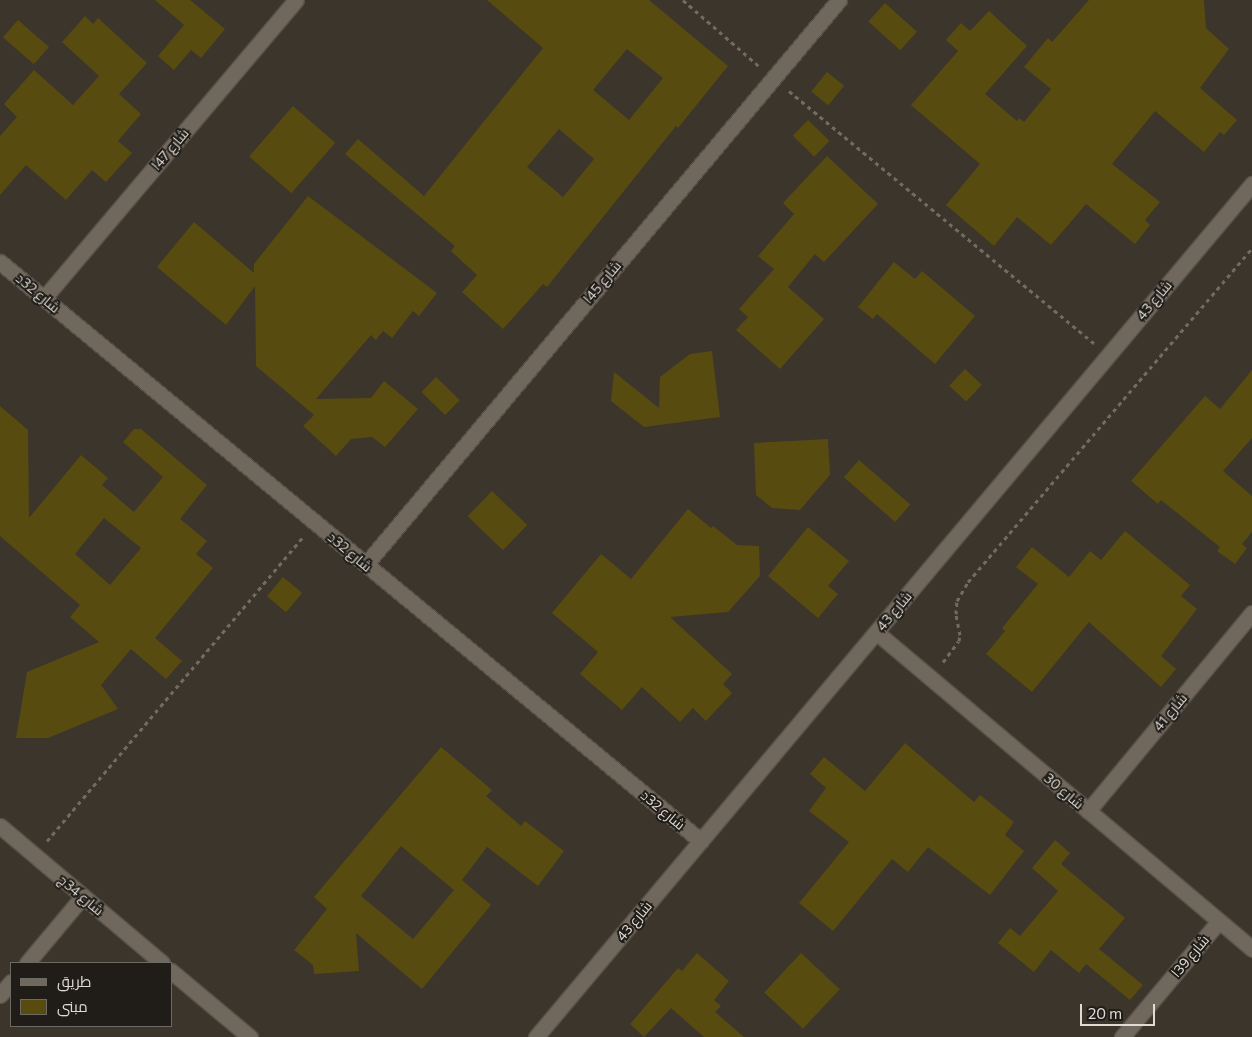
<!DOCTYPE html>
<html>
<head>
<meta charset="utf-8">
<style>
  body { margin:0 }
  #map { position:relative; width:1252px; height:1037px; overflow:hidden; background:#3c352b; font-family:Commissioner,Cairo,sans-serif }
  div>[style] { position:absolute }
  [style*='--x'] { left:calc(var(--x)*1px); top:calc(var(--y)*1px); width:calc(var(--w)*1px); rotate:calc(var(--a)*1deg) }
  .building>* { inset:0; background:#574b10; transform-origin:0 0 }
  .path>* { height:3px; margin-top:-1.5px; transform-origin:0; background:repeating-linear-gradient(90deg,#716b62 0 4px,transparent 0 8px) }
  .roads { filter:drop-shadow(1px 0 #585149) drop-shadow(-1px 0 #585149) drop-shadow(0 1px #585149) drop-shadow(0 -1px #585149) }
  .minor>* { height:15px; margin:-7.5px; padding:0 7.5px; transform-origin:7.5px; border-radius:7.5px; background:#71685d }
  span { translate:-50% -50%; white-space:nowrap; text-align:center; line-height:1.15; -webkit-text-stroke:4px #201d18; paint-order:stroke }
  .street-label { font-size:14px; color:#e0dbd5 }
  .legend { position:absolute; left:10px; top:962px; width:162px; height:65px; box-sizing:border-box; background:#201d18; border:1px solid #6d6964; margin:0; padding:6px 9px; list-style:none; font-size:15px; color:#e0dbd5 }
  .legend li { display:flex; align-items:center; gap:10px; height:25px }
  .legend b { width:25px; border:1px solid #6d6964 }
  .scale { position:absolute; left:1080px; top:1004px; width:75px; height:22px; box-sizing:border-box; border:2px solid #e0dbd5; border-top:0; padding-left:6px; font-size:15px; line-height:18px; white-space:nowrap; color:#e0dbd5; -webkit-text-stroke:4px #201d18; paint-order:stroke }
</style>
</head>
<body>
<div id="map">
  <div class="building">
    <i style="clip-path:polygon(155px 0,190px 0,225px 29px,201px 58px,191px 50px,174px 70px,158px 56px,184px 25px)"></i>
    <i style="clip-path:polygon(evenodd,487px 0,649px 0,728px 66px,678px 128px,676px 126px,547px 287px,543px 284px,503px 329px,462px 292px,477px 275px,451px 251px,455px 246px,345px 154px,358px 139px,424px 196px,543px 48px,487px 0,627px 49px,663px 78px,629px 120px,593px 90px,627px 49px,487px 0,559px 129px,594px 159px,563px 197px,527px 167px,559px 129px)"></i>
    <i style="clip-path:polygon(1089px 0,1204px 0,1206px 28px,1229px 49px,1200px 88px,1237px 120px,1224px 135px,1220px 132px,1204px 152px,1155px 111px,1112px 164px,1160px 202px,1145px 220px,1150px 225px,1135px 244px,1086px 204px,1051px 245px,1017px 217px,994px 246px,946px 205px,980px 164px,911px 105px,958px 51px,946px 40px,961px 23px,970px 31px,989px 11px,1027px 46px,985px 94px,1017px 121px,1019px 118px,1024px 122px,1051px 89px,1024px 67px,1048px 38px,1052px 42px)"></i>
    <i style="left:885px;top:3px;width:43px;height:25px;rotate:42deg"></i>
    <i style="clip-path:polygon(85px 16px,93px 24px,98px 18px,147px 63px,119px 94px,141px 114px,118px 141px,132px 153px,106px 182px,92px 170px,66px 200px,26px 165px,0 195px,0 136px,17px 117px,4px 104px,34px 70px,73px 105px,99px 76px,62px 42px)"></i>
    <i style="left:18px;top:20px;width:41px;height:23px;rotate:41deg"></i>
    <i style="left:827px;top:72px;width:22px;height:25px;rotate:39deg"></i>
    <i style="left:293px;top:106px;width:56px;height:67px;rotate:41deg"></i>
    <i style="left:808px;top:120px;width:30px;height:22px;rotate:44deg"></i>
    <i style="clip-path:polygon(827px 156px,878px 204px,824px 262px,815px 254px,788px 287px,824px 319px,780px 369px,736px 330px,748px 317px,739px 309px,774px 269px,758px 256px,794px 214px,783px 203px)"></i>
    <i style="clip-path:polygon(308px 196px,437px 293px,419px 316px,413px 311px,392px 338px,383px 331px,376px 340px,371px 335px,316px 399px,371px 398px,384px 381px,418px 409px,385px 447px,372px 437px,351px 439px,336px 456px,303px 426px,314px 415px,256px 366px,255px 286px,226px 325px,157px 267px,194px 222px,254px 273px,254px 264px)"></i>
    <i style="clip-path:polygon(894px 262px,915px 279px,922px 271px,975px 316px,935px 364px,877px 314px,873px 319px,858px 307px)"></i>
    <i style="clip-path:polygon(712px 351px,720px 417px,644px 427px,611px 401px,614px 372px,659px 408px,660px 377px,690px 354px)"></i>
    <i style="left:965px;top:369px;width:23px;height:23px;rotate:43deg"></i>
    <i style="clip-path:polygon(1252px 370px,1252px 438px,1223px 471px,1252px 496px,1252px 532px,1242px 544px,1247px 548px,1235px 564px,1217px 551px,1220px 547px,1161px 500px,1158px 504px,1131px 481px,1205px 396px,1220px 409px)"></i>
    <i style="left:436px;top:377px;width:33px;height:21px;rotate:44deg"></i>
    <i style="clip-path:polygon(evenodd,0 406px,28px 430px,29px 518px,81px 455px,108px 478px,102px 485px,134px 512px,163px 477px,123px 442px,134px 429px,141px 429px,207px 485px,180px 519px,207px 541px,196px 554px,213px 568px,155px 638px,182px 661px,166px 679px,131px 649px,101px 685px,118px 709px,48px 738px,16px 738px,27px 672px,99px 642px,70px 617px,80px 605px,0 536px,0 406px,104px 518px,141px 548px,110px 585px,75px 554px,104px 518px)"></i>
    <i style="clip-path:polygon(828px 439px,830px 475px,800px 510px,772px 508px,756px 495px,754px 443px)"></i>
    <i style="left:859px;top:460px;width:68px;height:23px;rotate:41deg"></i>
    <i style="left:492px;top:491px;width:49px;height:35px;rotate:44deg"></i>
    <i style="clip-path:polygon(688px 509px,711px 528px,713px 526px,737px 545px,759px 546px,760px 576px,728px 612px,670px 617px,732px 674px,723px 684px,732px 693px,706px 721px,693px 708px,680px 722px,642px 687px,622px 710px,580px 674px,598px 652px,552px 613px,601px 554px,631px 579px)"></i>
    <i style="clip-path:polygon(808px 527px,849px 561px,828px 586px,838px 594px,818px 618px,768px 576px)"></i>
    <i style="clip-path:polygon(1125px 531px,1190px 585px,1181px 596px,1197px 609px,1161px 656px,1176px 669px,1161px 687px,1089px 622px,1032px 692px,986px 654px,1005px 631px,1002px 628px,1038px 584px,1016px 567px,1032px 547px,1069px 577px,1090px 551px,1101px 560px)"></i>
    <i style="left:283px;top:577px;width:25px;height:25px;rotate:40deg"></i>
    <i style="clip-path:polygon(905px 743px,974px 802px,980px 795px,1014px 822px,1005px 835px,1024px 851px,990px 895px,928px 847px,908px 872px,892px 859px,833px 931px,799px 903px,849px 842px,809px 811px,826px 788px,810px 774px,824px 757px,865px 791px)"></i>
    <i style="clip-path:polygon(evenodd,441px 747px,492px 790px,486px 796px,521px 826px,525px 821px,564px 851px,538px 886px,487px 847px,462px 880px,491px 905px,422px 989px,356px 933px,359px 971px,314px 974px,313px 965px,294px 950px,327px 909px,314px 897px,441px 747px,401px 846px,454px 890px,413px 939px,361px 896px,401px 846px)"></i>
    <i style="clip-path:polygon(1055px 840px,1070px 853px,1061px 864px,1125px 918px,1099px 949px,1143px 985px,1130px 1000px,1086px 964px,1079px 973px,1051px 950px,1034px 972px,998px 943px,1010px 928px,1020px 936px,1058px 891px,1032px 868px)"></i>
    <i style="clip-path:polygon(697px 953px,729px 981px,714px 1000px,721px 1006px,715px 1012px,744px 1037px,704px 1037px,671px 1008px,644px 1037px,630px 1024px,678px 968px,682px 971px)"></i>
    <i style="left:801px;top:953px;width:53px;height:54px;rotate:43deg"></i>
  </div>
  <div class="path">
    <i style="--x:683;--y:0;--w:101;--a:41"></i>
    <i style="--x:789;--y:91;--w:396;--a:39.6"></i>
    <i style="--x:943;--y:662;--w:26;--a:-53"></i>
    <i style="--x:959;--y:641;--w:6;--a:-81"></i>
    <i style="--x:960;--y:635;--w:21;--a:-101"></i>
    <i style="--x:956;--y:614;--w:13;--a:-86"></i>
    <i style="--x:957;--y:601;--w:22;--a:-60"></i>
    <i style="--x:968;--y:582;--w:438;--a:-49.6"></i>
    <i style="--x:47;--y:841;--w:396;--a:-49.9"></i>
  </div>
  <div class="roads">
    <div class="minor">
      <i style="--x:0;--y:262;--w:909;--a:39.56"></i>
      <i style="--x:44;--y:298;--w:390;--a:-49.8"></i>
      <i style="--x:366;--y:564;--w:736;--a:-50.02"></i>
      <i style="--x:876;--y:632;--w:492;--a:40.1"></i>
      <i style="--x:1088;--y:811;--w:257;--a:-50.4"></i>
      <i style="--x:0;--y:826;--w:212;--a:40.2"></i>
      <i style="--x:27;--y:963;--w:87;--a:-50.1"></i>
      <i style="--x:171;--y:971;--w:103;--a:39.9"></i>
      <i style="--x:0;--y:995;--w:17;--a:-50"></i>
      <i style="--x:536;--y:1037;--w:1114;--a:-49.99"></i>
      <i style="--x:1122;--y:1037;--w:151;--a:-50.1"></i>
    </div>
  </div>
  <div class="street-label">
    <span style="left:170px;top:149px;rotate:-50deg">شارع 47ا</span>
    <span style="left:602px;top:282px;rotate:-50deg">شارع 45ا</span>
    <span style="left:38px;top:293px;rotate:40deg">شارع 32د</span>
    <span style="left:1154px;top:300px;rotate:-50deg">شارع 43</span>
    <span style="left:350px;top:552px;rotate:40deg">شارع 32د</span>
    <span style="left:894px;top:611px;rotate:-50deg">شارع 43</span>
    <span style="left:1170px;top:712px;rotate:-50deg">شارع 41</span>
    <span style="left:1064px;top:791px;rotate:40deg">شارع 30</span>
    <span style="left:663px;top:810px;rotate:40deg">شارع 32د</span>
    <span style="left:81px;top:895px;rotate:40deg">شارع 34ج</span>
    <span style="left:634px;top:921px;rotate:-50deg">شارع 43</span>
    <span style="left:1190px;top:956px;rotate:-50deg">شارع 39ا</span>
  </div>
  <ul class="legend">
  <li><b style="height:6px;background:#71685d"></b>طريق</li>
  <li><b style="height:14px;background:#574b10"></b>مبنى</li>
  </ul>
  <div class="scale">20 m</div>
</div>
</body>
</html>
